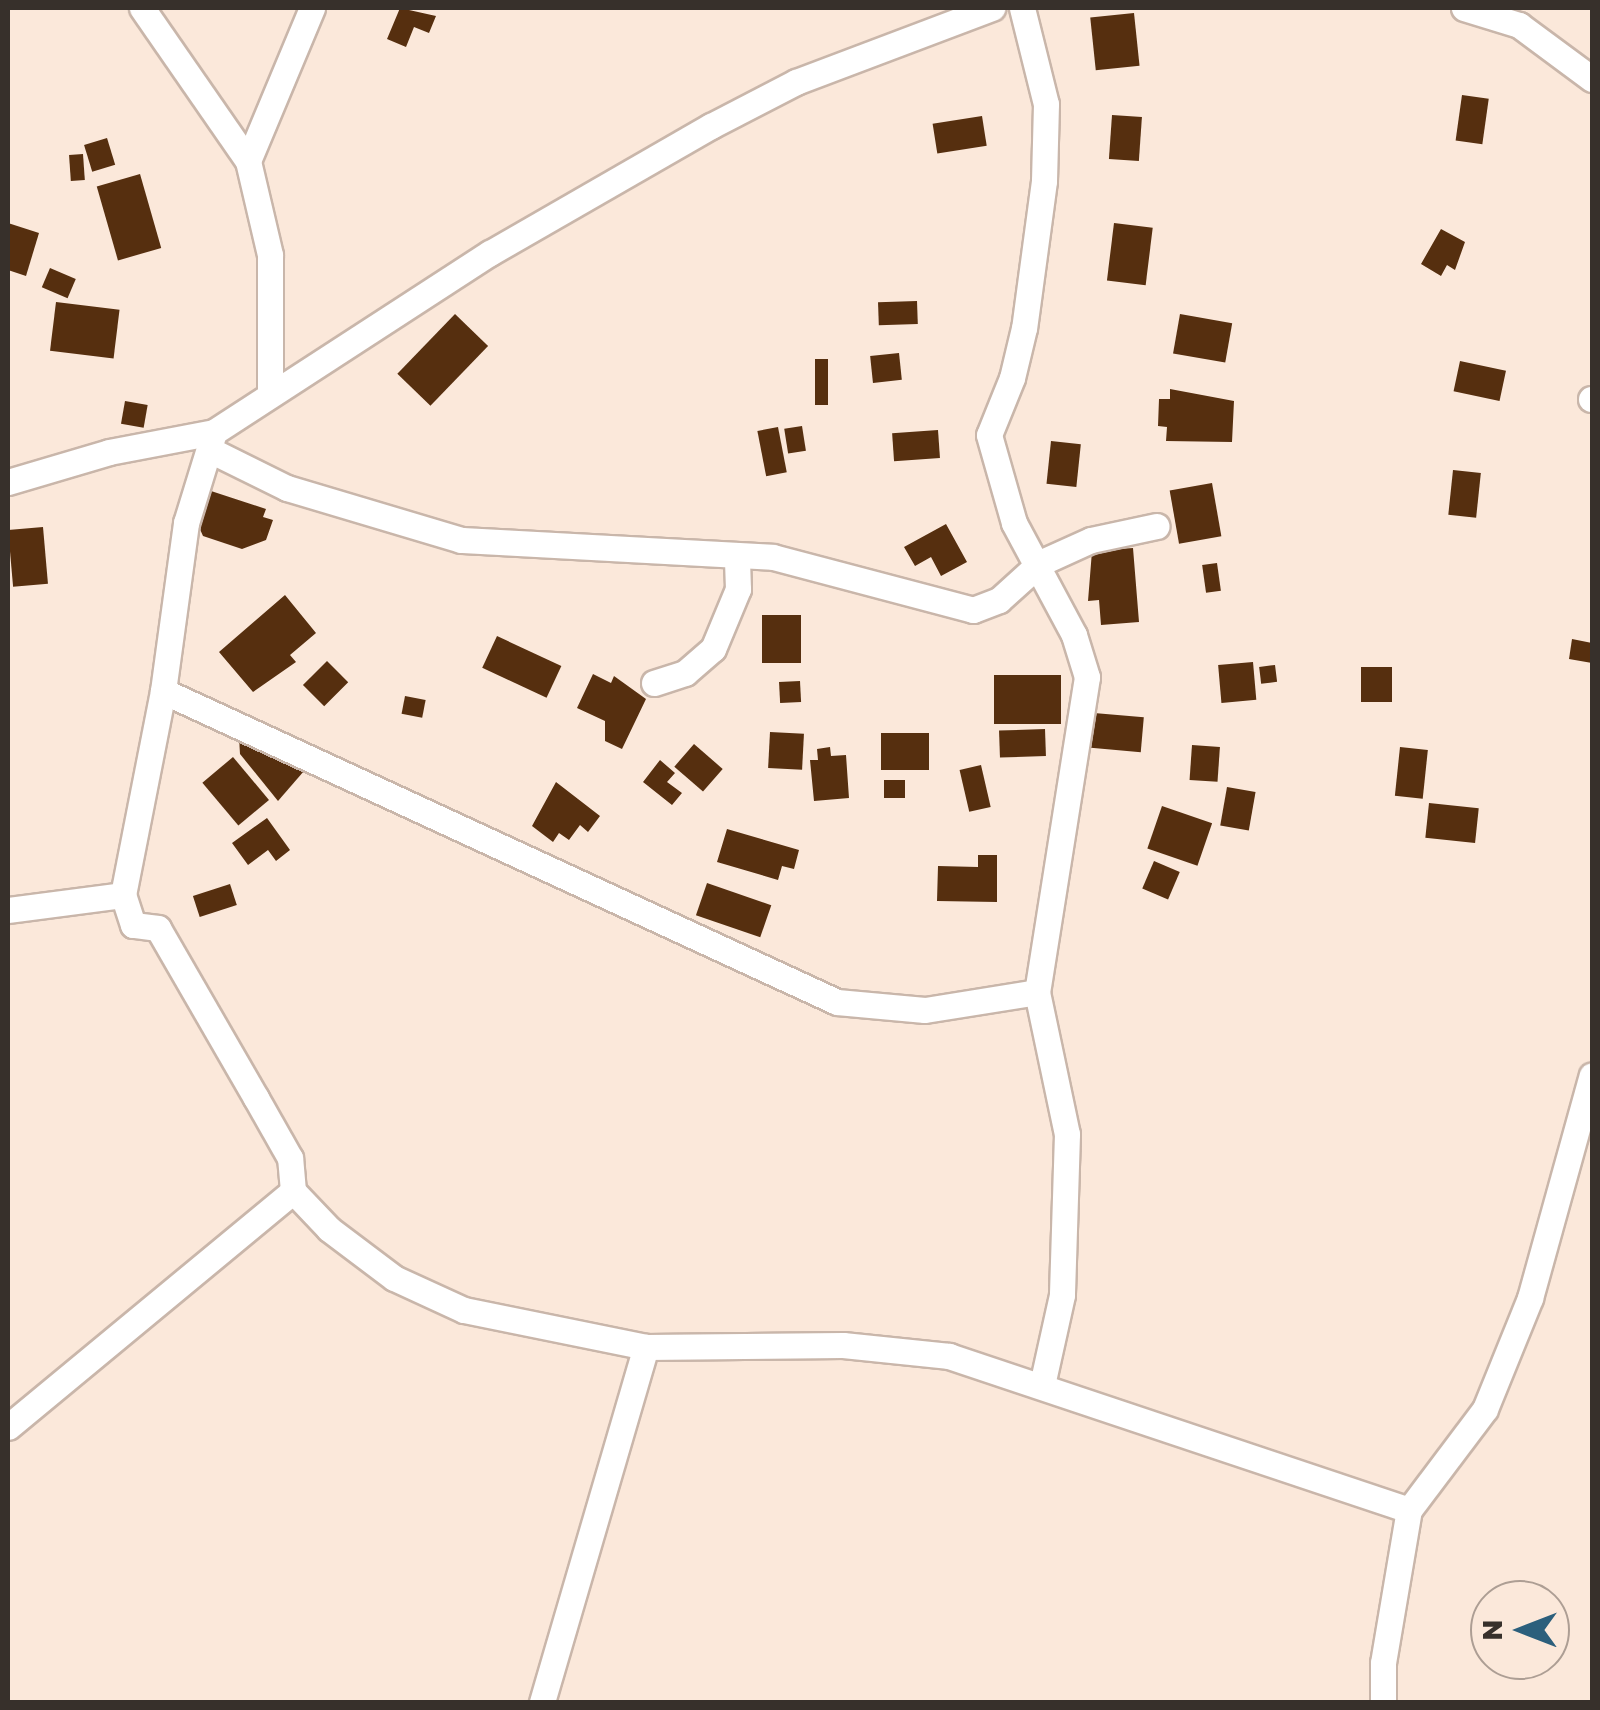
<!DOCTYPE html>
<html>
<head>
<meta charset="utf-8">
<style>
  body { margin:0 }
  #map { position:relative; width:1600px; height:1710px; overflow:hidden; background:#fbe8da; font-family:"Golos Text",sans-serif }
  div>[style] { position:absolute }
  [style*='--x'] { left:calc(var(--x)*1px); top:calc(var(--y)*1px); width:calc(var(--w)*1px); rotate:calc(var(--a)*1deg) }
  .building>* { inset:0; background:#562f0f; transform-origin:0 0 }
  .roads { filter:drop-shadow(2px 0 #c9b6aa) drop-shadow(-2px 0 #c9b6aa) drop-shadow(0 2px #c9b6aa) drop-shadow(0 -2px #c9b6aa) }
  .minor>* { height:25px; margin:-12.5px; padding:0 12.5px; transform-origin:12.5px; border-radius:12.5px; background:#fff }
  span { translate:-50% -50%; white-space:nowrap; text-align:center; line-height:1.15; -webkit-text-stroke:10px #fbe8da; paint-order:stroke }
  .frame { position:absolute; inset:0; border:10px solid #37302b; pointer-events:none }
  .north { position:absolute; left:1470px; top:1580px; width:100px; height:100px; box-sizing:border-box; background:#fbe8da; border:2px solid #ad9e94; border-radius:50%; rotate:270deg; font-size:28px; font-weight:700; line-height:40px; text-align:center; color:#37302b }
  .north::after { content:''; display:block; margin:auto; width:35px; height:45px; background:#2c5f7c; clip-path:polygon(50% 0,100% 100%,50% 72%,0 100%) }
</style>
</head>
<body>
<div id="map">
  <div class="building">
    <i style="clip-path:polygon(400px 8px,436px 16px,429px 33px,414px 27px,406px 47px,387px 39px)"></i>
    <i style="left:1134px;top:13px;width:53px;height:44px;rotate:84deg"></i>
    <i style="left:1462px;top:95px;width:27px;height:46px;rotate:8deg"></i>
    <i style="left:1112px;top:115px;width:30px;height:44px;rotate:4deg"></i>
    <i style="left:982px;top:116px;width:30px;height:50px;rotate:81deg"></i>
    <i style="left:107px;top:138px;width:28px;height:24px;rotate:73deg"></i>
    <i style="left:83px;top:154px;width:26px;height:14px;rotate:86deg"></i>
    <i style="left:140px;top:174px;width:77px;height:45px;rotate:74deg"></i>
    <i style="clip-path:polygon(8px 223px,39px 233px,26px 276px,8px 270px)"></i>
    <i style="left:1114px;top:223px;width:39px;height:58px;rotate:7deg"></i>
    <i style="clip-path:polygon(1441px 229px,1465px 242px,1455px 270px,1447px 265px,1441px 276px,1421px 264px)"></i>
    <i style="left:50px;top:268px;width:28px;height:21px;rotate:23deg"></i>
    <i style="left:917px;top:301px;width:23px;height:39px;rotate:88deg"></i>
    <i style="left:56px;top:302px;width:64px;height:49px;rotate:7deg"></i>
    <i style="left:455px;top:314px;width:46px;height:83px;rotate:44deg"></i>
    <i style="left:1180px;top:314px;width:53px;height:40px;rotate:10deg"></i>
    <i style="left:899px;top:353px;width:27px;height:29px;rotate:84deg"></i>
    <i style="left:815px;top:359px;width:13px;height:46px"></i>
    <i style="left:1460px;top:361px;width:47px;height:31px;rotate:12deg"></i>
    <i style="clip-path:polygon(1170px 389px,1234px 401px,1232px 442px,1166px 441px,1167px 427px,1158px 426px,1159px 399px,1170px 399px)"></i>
    <i style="left:125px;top:401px;width:23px;height:23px;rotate:10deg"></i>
    <i style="left:802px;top:426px;width:25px;height:18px;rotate:81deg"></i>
    <i style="left:778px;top:427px;width:46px;height:21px;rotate:79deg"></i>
    <i style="left:938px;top:430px;width:28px;height:46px;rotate:86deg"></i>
    <i style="left:1051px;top:441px;width:30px;height:43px;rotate:6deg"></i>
    <i style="left:1453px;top:470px;width:28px;height:45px;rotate:6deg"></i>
    <i style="left:1212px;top:483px;width:54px;height:43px;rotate:80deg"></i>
    <i style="clip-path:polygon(211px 491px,266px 509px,263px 517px,273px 520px,266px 540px,242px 549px,203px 536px,199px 527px)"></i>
    <i style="clip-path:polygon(946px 524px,967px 562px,941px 576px,931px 557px,915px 566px,904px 547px)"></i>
    <i style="left:43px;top:527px;width:57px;height:35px;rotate:85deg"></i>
    <i style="clip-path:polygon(1133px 548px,1139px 622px,1101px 625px,1099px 600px,1088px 601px,1092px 551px)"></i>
    <i style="left:1217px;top:563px;width:28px;height:15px;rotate:82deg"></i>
    <i style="clip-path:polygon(285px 595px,316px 633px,290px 655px,296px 662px,253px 692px,219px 652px)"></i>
    <i style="left:762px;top:615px;width:39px;height:48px"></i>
    <i style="left:497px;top:636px;width:71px;height:35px;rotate:25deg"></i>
    <i style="clip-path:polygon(1572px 639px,1592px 643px,1592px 663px,1569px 659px)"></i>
    <i style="left:327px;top:661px;width:30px;height:34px;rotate:45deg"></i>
    <i style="left:1253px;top:662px;width:38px;height:35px;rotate:85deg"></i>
    <i style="left:1275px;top:665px;width:17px;height:16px;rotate:83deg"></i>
    <i style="left:1361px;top:667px;width:31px;height:35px"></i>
    <i style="clip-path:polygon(593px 674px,611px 683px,614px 676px,646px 699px,622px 749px,605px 741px,605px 721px,577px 708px)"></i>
    <i style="left:1061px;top:675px;width:49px;height:67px;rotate:90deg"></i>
    <i style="left:800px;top:681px;width:21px;height:21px;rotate:87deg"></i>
    <i style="left:405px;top:696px;width:21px;height:18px;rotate:11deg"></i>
    <i style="left:1094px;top:713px;width:50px;height:35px;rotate:5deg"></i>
    <i style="left:1045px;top:729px;width:27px;height:46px;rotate:88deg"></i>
    <i style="left:770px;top:732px;width:34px;height:36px;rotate:3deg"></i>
    <i style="left:929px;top:733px;width:37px;height:48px;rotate:90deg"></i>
    <i style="clip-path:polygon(239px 737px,304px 771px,278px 801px,240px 754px)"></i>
    <i style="left:694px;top:744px;width:38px;height:30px;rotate:41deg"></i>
    <i style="left:1192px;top:745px;width:28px;height:35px;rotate:4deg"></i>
    <i style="clip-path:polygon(830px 747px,831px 756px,846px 755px,849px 798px,814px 801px,810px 760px,818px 760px,817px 749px)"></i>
    <i style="left:1400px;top:747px;width:28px;height:49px;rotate:6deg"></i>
    <i style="left:233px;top:757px;width:56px;height:40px;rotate:50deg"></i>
    <i style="clip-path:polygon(660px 760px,675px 773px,667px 782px,682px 793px,672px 805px,643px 782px)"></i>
    <i style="left:981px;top:765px;width:43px;height:22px;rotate:77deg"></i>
    <i style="left:905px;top:780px;width:18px;height:21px;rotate:90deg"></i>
    <i style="clip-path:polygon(556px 782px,600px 816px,588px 832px,580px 825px,569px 840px,559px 833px,553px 842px,532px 826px)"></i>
    <i style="left:1227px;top:787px;width:29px;height:39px;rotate:10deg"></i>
    <i style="left:1429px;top:803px;width:50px;height:35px;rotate:6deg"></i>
    <i style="left:1162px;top:806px;width:53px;height:45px;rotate:19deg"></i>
    <i style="clip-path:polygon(267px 818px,290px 850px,276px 861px,268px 850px,248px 865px,232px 843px)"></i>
    <i style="clip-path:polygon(727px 829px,799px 850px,794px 869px,782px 866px,778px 880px,717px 862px)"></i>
    <i style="clip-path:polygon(978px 855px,997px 855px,997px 902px,937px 901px,938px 866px,978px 867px)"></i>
    <i style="left:1154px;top:861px;width:28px;height:30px;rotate:23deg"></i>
    <i style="left:707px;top:883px;width:68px;height:34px;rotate:19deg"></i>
    <i style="left:230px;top:884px;width:22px;height:39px;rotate:72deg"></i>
  </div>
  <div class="roads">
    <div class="minor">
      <i style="--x:142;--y:8;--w:186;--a:55.3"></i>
      <i style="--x:248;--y:161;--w:97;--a:76.8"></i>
      <i style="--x:270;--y:255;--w:139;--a:90"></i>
      <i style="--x:1022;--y:8;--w:99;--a:76"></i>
      <i style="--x:1046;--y:104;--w:77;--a:91.5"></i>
      <i style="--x:1044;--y:181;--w:148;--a:97.7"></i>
      <i style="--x:1024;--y:328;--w:51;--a:103.5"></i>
      <i style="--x:1012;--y:378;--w:61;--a:112"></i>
      <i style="--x:989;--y:435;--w:91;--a:74.1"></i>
      <i style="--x:1014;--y:523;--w:127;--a:61.8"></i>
      <i style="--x:1074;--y:635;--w:44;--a:72.8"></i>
      <i style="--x:1087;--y:677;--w:319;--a:99"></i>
      <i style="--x:1037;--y:992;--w:145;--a:78.1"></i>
      <i style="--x:1067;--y:1134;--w:161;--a:91.8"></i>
      <i style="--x:1062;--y:1295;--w:92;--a:102.5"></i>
      <i style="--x:1464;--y:8;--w:58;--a:17.2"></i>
      <i style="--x:1519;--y:25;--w:91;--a:36.5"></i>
      <i style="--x:248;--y:161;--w:166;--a:-67.3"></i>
      <i style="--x:1591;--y:399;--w:1;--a:0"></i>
      <i style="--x:210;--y:450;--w:86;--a:26.3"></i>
      <i style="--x:287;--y:488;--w:182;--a:16.6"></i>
      <i style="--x:461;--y:540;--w:312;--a:3.1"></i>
      <i style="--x:773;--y:557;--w:207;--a:14.8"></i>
      <i style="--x:973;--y:610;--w:28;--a:-21"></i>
      <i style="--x:999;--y:600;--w:55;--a:-42.1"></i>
      <i style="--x:1040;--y:563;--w:56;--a:-24.3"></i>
      <i style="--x:1091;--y:540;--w:67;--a:-12"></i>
      <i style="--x:8;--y:482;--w:105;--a:-16.5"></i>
      <i style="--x:109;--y:452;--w:107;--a:-10.8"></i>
      <i style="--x:214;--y:432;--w:329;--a:-33"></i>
      <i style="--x:490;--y:253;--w:255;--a:-29.9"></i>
      <i style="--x:711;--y:126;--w:96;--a:-27.4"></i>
      <i style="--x:796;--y:82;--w:210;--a:-20.7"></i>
      <i style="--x:654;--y:683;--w:33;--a:-18"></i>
      <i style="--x:685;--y:673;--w:37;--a:-41"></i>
      <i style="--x:713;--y:649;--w:65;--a:-67.4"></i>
      <i style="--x:738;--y:589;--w:32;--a:-92"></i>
      <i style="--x:163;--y:691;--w:742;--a:24.77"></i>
      <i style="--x:837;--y:1002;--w:88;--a:5.2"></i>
      <i style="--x:925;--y:1010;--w:113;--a:-9.1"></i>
      <i style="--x:8;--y:910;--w:116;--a:-7.4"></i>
      <i style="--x:293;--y:1191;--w:52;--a:46.5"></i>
      <i style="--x:329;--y:1229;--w:81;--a:37"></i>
      <i style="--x:394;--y:1278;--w:77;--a:24.6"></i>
      <i style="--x:464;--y:1310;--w:186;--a:11.5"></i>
      <i style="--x:646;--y:1347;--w:197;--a:-0.6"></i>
      <i style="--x:843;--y:1345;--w:107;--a:5.9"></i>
      <i style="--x:949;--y:1356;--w:485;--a:18.5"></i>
      <i style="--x:8;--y:1427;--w:370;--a:-39.6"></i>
      <i style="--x:293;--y:1191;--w:33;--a:-95"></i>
      <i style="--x:290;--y:1158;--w:69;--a:-119.5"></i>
      <i style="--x:256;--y:1098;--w:196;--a:-120"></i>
      <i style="--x:158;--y:928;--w:25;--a:-173"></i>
      <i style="--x:133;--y:925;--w:32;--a:-108"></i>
      <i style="--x:123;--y:895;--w:208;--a:-78.9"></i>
      <i style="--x:163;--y:691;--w:170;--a:-82.2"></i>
      <i style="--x:186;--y:523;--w:95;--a:-72.9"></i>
      <i style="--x:542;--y:1702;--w:370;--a:-73.7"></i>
      <i style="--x:1383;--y:1702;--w:39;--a:-90"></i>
      <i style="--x:1383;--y:1663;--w:155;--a:-80.4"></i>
      <i style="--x:1409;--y:1510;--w:126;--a:-53"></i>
      <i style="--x:1485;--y:1409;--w:120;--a:-67.9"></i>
      <i style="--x:1530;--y:1298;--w:231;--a:-74.5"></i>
    </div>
  </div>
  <div class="frame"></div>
  <div class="north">N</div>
</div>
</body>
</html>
